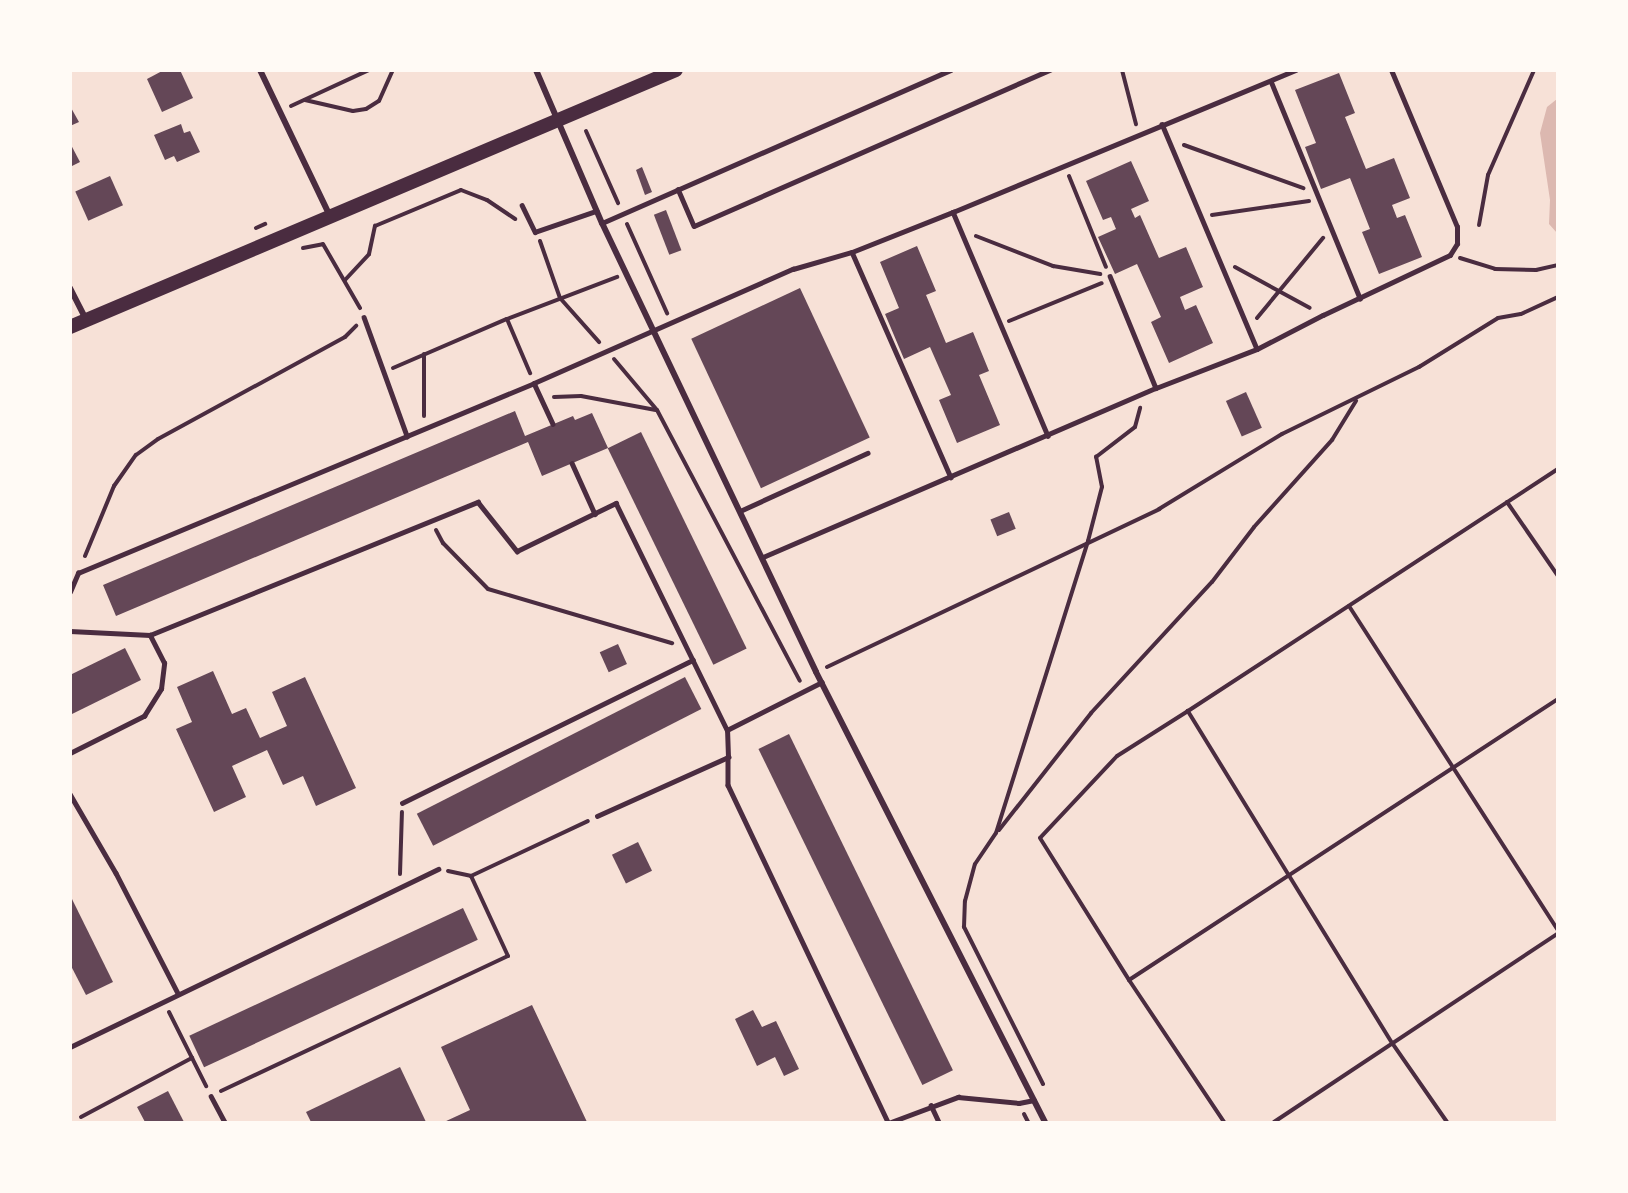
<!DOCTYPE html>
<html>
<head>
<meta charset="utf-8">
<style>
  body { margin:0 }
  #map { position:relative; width:1628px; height:1193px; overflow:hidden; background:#f7e1d7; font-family:Ubuntu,sans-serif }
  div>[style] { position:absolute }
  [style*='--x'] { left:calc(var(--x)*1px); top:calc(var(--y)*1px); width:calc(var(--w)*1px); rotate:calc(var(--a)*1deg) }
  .water>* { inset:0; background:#dcb8b0 }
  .building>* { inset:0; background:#644757; transform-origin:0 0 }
  .path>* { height:4px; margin:-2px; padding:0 2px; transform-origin:2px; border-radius:2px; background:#4a2c40 }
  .service>* { height:4.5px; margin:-2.25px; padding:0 2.25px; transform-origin:2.25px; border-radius:2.25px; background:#4a2c40 }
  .minor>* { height:6px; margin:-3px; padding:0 3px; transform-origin:3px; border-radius:3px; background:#4a2c40 }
  .primary>* { height:14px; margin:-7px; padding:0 7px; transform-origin:7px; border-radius:7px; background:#4a2c40 }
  span { translate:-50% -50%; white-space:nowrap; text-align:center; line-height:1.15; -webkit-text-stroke:6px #fffaf5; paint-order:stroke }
  .frame { position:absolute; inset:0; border:72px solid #fffaf5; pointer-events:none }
</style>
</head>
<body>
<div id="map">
  <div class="water">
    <i style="clip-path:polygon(1557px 99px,1557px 233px,1549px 224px,1550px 200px,1540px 133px,1547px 107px)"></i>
  </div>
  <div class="building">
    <i style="clip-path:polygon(164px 70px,180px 70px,193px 98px,162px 112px,147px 79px)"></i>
    <i style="clip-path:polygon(1339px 73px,1355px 113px,1345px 117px,1366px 169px,1394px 158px,1410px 198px,1392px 205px,1397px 218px,1405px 215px,1422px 257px,1379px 274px,1362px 232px,1370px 229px,1350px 178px,1321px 189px,1305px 147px,1316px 143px,1295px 90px)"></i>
    <i style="clip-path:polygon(70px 106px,79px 122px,70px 126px)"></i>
    <i style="clip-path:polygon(181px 124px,184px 133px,190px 131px,200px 152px,177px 162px,174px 156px,165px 160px,154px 135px)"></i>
    <i style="clip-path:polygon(70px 143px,80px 162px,70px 167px)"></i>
    <i style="clip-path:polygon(1131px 161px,1149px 201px,1131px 209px,1135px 218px,1140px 215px,1159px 258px,1186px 247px,1203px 287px,1180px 297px,1185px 310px,1196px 305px,1213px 343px,1169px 363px,1151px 322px,1161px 317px,1137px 264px,1115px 274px,1098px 237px,1116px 229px,1111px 217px,1103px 220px,1086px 181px)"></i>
    <i style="clip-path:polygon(642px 167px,652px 192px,645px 195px,636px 170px)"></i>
    <i style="left:110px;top:176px;width:32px;height:38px;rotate:66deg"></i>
    <i style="left:666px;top:210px;width:43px;height:13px;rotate:69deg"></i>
    <i style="clip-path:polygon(917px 246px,936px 291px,926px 295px,946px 343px,973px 332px,989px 371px,979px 375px,1000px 425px,957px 443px,939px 400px,951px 395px,930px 347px,904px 359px,885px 314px,899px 308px,880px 262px)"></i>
    <i style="left:800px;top:288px;width:165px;height:120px;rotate:65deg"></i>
    <i style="left:1246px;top:392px;width:39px;height:22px;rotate:66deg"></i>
    <i style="clip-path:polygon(515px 411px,525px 436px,573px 416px,575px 420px,592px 413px,608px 448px,542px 476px,528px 442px,116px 616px,103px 585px)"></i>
    <i style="left:641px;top:432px;width:241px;height:37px;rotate:64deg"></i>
    <i style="left:1009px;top:512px;width:18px;height:20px;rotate:68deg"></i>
    <i style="left:618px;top:644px;width:22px;height:20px;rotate:66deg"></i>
    <i style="clip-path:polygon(125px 648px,141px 680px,70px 715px,70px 675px)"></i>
    <i style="clip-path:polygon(213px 671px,232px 714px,246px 708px,260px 738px,287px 726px,272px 692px,305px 677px,356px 788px,316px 806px,303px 776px,283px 785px,267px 750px,232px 766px,246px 797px,214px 812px,176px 729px,192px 722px,177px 687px)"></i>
    <i style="left:685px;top:677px;width:36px;height:301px;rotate:63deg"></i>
    <i style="left:789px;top:734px;width:374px;height:34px;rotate:64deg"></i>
    <i style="left:638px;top:842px;width:32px;height:29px;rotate:64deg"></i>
    <i style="clip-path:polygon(70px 895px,113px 982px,86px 995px,70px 964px)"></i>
    <i style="left:463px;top:908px;width:35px;height:302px;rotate:65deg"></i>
    <i style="clip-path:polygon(532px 1005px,587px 1122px,444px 1122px,470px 1110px,441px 1047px)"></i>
    <i style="clip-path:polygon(753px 1010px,762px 1027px,776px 1021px,799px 1069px,784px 1076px,775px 1057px,757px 1066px,735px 1019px)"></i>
    <i style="clip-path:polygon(400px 1067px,426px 1122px,311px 1122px,306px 1112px)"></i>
    <i style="clip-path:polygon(168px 1091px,184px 1122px,145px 1122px,137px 1107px)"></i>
  </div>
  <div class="path">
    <i style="--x:1122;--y:70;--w:56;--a:75.5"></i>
    <i style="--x:305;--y:100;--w:49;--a:12.9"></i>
    <i style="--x:353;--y:111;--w:13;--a:-9"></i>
    <i style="--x:366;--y:109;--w:15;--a:-32"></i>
    <i style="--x:379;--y:101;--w:34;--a:-66"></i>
    <i style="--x:291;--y:106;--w:86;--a:-24.8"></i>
    <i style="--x:586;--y:131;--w:79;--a:66"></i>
    <i style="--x:1184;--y:145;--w:127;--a:19.9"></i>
    <i style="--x:1069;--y:176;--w:98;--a:67.9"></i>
    <i style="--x:1212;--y:215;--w:98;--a:-8.2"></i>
    <i style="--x:627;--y:224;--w:98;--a:65.8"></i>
    <i style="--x:1479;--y:225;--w:51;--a:-79.8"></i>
    <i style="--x:1488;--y:175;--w:115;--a:-66.3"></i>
    <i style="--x:256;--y:228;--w:10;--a:-24"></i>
    <i style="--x:976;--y:236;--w:83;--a:21.3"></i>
    <i style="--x:1053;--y:266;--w:48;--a:9.7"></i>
    <i style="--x:540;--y:241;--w:60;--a:70.7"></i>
    <i style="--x:560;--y:298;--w:59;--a:48.4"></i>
    <i style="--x:303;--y:248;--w:20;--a:-11"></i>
    <i style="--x:323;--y:244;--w:74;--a:60"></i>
    <i style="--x:1460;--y:258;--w:37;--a:17"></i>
    <i style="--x:1495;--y:269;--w:41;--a:1.4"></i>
    <i style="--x:1536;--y:270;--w:23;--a:-13"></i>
    <i style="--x:1235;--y:267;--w:85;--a:28.7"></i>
    <i style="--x:345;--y:280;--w:35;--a:-47"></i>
    <i style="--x:369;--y:254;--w:29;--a:-78"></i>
    <i style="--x:375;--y:226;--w:93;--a:-22.7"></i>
    <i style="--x:461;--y:190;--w:28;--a:21"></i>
    <i style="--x:487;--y:200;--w:34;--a:34"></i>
    <i style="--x:1257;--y:318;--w:104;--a:-50.5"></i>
    <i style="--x:507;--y:319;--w:59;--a:66.9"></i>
    <i style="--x:1009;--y:321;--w:100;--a:-22.2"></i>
    <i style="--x:614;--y:359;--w:67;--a:49.9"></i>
    <i style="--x:657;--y:410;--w:306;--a:62.2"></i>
    <i style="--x:393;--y:368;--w:124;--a:-23.3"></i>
    <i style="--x:507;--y:319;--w:118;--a:-20.9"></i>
    <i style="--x:554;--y:397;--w:27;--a:-2"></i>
    <i style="--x:581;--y:396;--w:76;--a:10.6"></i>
    <i style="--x:424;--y:416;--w:62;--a:-90"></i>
    <i style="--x:1507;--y:502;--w:90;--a:55.4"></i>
    <i style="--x:436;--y:530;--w:15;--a:62"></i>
    <i style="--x:443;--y:543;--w:64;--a:45.6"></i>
    <i style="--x:488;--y:589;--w:192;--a:16.4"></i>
    <i style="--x:85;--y:556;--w:76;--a:-67.5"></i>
    <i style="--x:114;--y:486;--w:38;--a:-55"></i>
    <i style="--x:136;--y:455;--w:27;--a:-36"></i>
    <i style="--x:158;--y:439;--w:213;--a:-28.6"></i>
    <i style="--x:345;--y:337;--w:16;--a:-45"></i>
    <i style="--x:1349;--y:606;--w:386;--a:57.2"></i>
    <i style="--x:827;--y:667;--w:368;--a:-25.4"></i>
    <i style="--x:1159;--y:509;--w:144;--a:-31.4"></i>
    <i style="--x:1282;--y:434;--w:153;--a:-26.1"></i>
    <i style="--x:1419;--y:367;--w:93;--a:-31.8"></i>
    <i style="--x:1498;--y:318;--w:23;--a:-10"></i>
    <i style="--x:1521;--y:314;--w:41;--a:-24.7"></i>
    <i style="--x:1188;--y:711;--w:84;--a:147.6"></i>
    <i style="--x:1117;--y:756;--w:112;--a:133.2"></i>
    <i style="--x:1040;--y:838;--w:168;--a:57.9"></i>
    <i style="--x:1129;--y:980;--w:171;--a:56.2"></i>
    <i style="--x:999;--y:830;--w:149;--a:-51.8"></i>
    <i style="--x:1091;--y:713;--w:178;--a:-47.3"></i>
    <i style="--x:1212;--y:582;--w:69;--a:-52.6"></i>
    <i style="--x:1254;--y:527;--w:117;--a:-48.1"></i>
    <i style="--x:1332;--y:440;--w:46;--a:-58.4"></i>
    <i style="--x:448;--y:871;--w:24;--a:12"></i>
    <i style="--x:400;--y:874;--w:62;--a:-88.2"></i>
    <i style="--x:1129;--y:980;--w:513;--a:-33.23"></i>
    <i style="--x:169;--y:1012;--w:83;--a:63.4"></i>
    <i style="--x:1043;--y:1084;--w:176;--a:-116.7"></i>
    <i style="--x:964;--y:927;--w:26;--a:-88"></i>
    <i style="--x:965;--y:901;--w:38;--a:-75"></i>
    <i style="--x:975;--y:864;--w:37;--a:-56"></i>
    <i style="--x:996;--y:833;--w:306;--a:-72.5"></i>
    <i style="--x:1088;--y:541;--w:56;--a:-75.5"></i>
    <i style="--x:1102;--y:487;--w:31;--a:-101"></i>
    <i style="--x:1096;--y:457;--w:49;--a:-37.6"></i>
    <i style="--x:1135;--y:427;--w:20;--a:-75"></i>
    <i style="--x:221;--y:1091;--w:317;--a:-25.2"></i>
    <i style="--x:508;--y:956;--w:88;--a:-114.8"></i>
    <i style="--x:471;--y:876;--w:129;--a:-25.2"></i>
    <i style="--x:1024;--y:1114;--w:9;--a:63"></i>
    <i style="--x:81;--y:1117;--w:126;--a:-28"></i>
    <i style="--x:1274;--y:1122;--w:341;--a:-33.6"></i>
    <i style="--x:1447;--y:1122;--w:96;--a:-124.8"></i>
    <i style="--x:1392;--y:1043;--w:390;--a:-121.6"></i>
    <i style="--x:1188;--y:711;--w:442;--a:-33.2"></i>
  </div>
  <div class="service">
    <i style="--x:1271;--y:81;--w:235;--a:67.7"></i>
    <i style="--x:1162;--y:124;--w:244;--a:67.1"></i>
    <i style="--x:678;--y:189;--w:40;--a:66.6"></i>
    <i style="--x:694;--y:226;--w:389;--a:-23.7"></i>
    <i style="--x:522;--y:205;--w:30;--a:64"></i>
    <i style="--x:535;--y:232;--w:65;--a:-19"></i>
    <i style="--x:953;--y:212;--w:243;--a:67"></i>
    <i style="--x:602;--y:223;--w:381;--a:-23.7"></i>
    <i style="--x:852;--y:252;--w:246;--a:66.3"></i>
    <i style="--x:1110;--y:276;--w:121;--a:67.7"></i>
    <i style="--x:364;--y:317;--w:127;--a:70.1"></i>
    <i style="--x:534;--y:383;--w:45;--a:65.1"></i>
    <i style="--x:572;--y:463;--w:56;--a:65.7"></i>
    <i style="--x:740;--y:511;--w:140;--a:-24.5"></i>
    <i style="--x:763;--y:557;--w:428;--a:-23.3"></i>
    <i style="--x:1156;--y:388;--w:108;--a:-21.1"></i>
    <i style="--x:1257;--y:349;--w:74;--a:-27.3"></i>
    <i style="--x:1323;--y:315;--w:140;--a:-25.3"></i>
    <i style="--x:1450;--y:255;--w:13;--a:-58"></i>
    <i style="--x:1457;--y:244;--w:17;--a:-90"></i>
    <i style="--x:1457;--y:227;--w:170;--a:-112.8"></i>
    <i style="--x:70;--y:592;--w:21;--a:-67"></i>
    <i style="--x:78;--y:573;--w:494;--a:-22.6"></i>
    <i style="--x:534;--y:383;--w:283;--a:-23.8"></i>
    <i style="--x:793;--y:269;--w:61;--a:-16.1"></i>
    <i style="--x:852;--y:252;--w:109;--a:-21.6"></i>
    <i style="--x:953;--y:212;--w:371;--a:-22.5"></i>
    <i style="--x:70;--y:631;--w:80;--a:2.9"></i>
    <i style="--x:150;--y:635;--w:354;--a:-22.1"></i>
    <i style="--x:478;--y:502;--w:63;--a:51.5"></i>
    <i style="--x:517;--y:551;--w:110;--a:-25.9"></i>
    <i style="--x:616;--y:503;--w:253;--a:63.9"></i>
    <i style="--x:70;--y:753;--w:83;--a:-26.6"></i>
    <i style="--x:144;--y:716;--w:32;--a:-58"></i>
    <i style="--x:161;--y:689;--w:26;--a:-83"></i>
    <i style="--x:164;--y:663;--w:31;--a:-117"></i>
    <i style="--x:728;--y:757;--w:28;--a:90"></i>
    <i style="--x:728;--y:785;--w:373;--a:64.6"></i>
    <i style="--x:70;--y:794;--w:91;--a:59.8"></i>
    <i style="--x:116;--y:873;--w:135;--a:62.7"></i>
    <i style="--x:402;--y:803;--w:324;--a:-26.2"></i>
    <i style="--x:597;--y:816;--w:144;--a:-24.2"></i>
    <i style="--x:728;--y:757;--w:27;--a:-92"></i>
    <i style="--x:727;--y:730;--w:106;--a:-26.8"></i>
    <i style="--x:70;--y:1047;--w:409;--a:-25.8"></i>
    <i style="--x:211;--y:1096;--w:30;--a:62"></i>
    <i style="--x:931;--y:1105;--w:19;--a:65"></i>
    <i style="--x:891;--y:1122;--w:72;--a:-20.5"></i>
    <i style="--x:958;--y:1097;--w:61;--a:5.6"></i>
    <i style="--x:1019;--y:1103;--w:15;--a:-11"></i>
  </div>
  <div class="minor">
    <i style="--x:260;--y:70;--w:162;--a:64.4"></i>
    <i style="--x:536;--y:70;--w:167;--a:66.7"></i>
    <i style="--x:602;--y:223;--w:497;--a:64.5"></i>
    <i style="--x:816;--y:672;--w:505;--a:63.03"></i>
    <i style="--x:70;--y:288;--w:36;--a:63"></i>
  </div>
  <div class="primary">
    <i style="--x:70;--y:327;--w:658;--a:-22.98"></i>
  </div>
  <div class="frame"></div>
</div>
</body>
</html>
